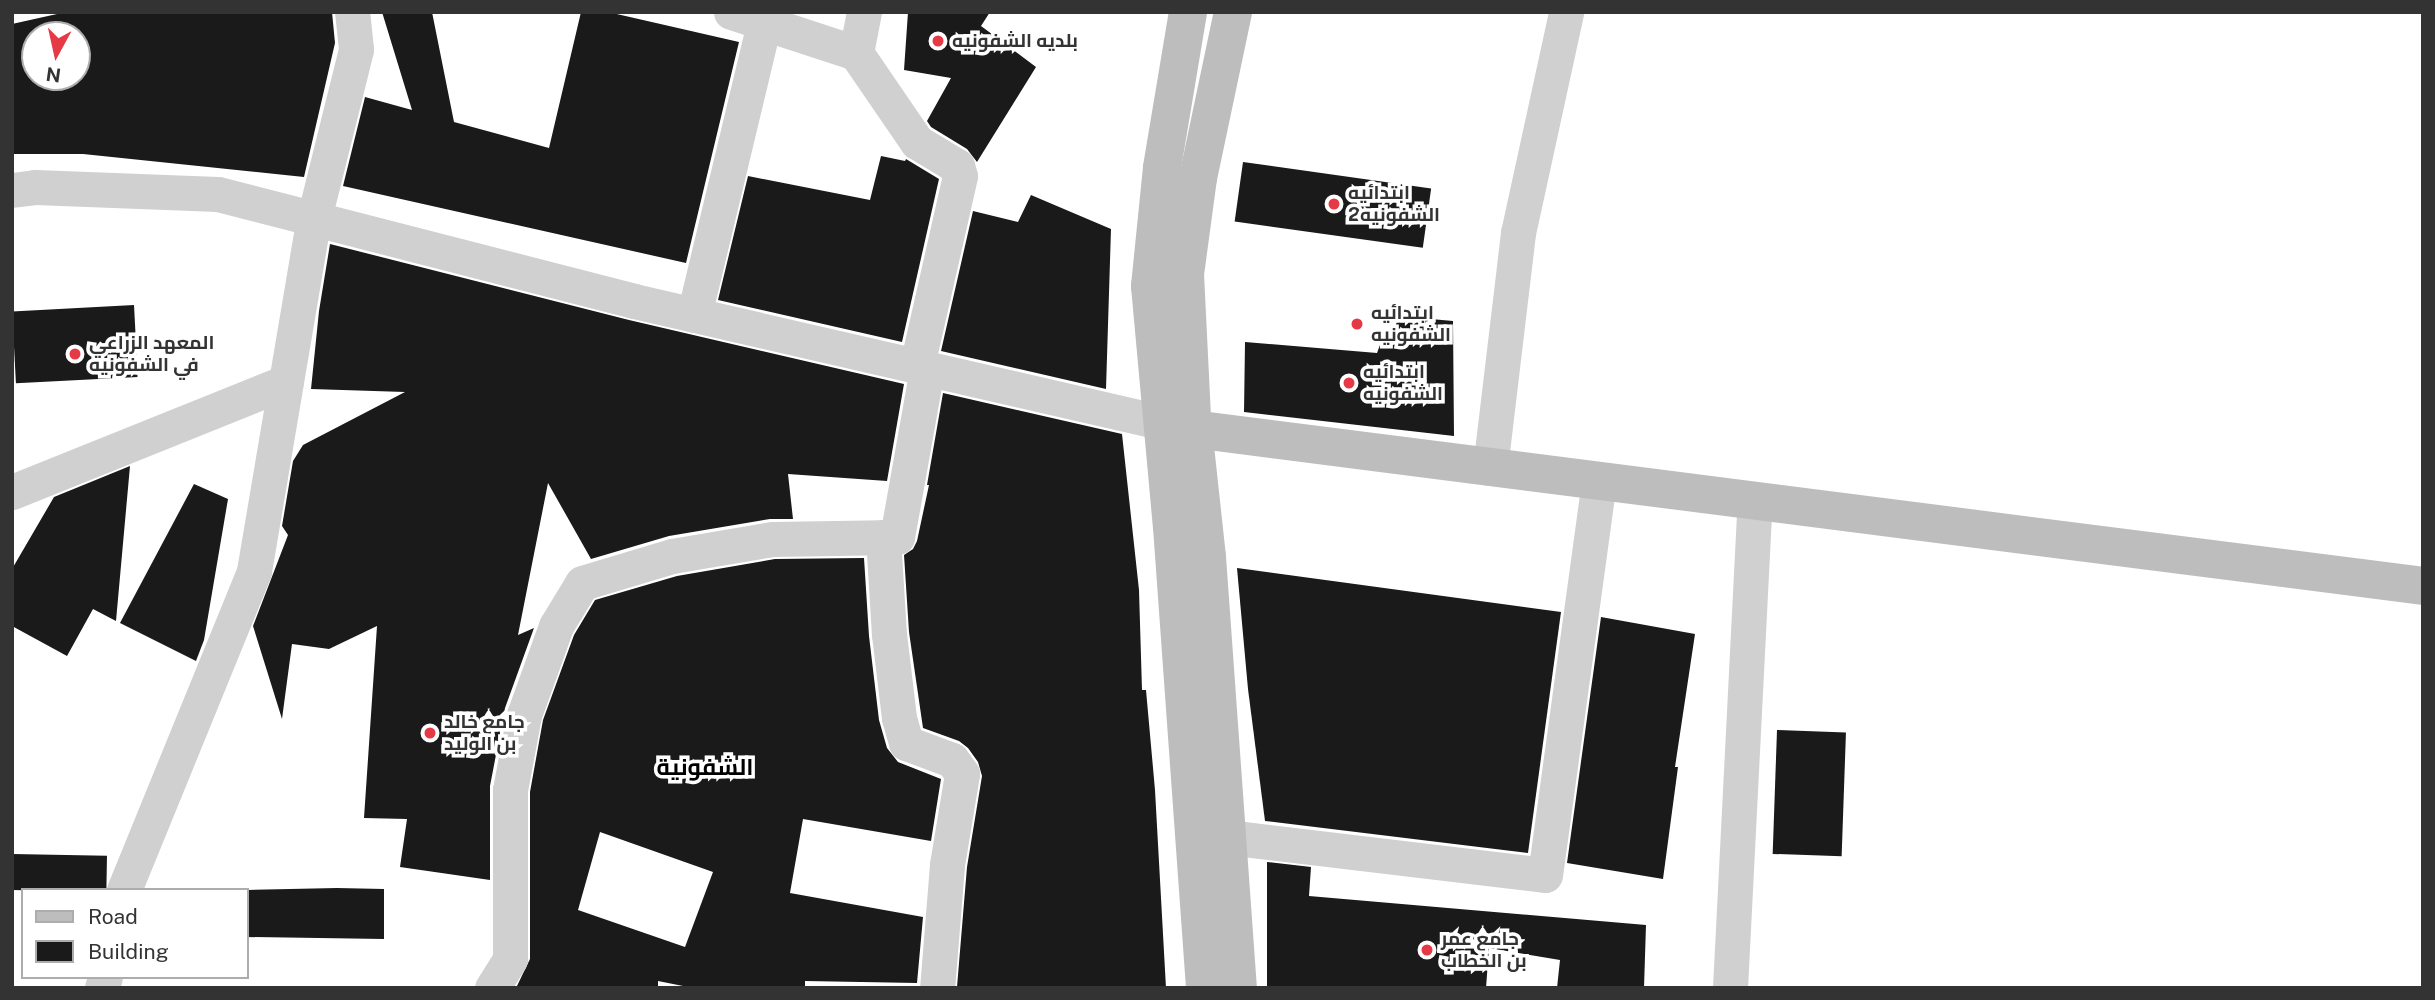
<!DOCTYPE html>
<html>
<head>
<meta charset="utf-8">
<style>
  body { margin:0 }
  #map { position:relative; width:2435px; height:1000px; overflow:hidden; background:#fff; font-family:"Public Sans",Cairo,sans-serif }
  div>[style] { position:absolute }
  [style*='--x'] { left:calc(var(--x)*1px); top:calc(var(--y)*1px); width:calc(var(--w)*1px); rotate:calc(var(--a)*1deg) }
  .building>* { inset:0; background:#1a1a1a; transform-origin:0 0 }
  .street>* { height:35px; margin:-17.5px; padding:0 17.5px; transform-origin:17.5px; border-radius:17.5px; background:#d0d0d0 }
  .secondary>* { height:38px; margin:-19px; padding:0 19px; transform-origin:19px; border-radius:19px; background:#bdbdbd }
  .dots>* { width:19px; height:19px; translate:-50% -50%; box-sizing:border-box; border:4px solid #fff; border-radius:50% }
  span { translate:-50% -50%; white-space:nowrap; text-align:center; line-height:1.15; -webkit-text-stroke:7px #fff; paint-order:stroke }
  .poi-label { font-size:19px; color:#333; font-weight:700 }
  .left { translate:0 -50%; text-align:left }
  .quarter-label { font-size:23px; color:#000; font-weight:700 }
  .frame { position:absolute; inset:0; border:14px solid #333; pointer-events:none }
  .legend { position:absolute; left:21px; top:888px; width:228px; height:91px; box-sizing:border-box; background:#fff; border:2px solid #adadad; margin:0; padding:9px 12px; list-style:none; font-size:21px; color:#333 }
  .legend li { display:flex; align-items:center; gap:14px; height:35px }
  .legend b { width:35px; border:2px solid #adadad }
  .north { position:absolute; left:21px; top:21px; width:70px; height:70px; box-sizing:border-box; background:#fff; border:2px solid #adadad; border-radius:50%; rotate:188deg; font-size:19px; font-weight:700; line-height:28px; text-align:center; color:#333 }
  .north::after { content:''; display:block; margin:auto; width:24px; height:32px; background:#e63946; clip-path:polygon(50% 0,100% 100%,50% 72%,0 100%) }
</style>
</head>
<body>
<div id="map">
  <div class="building">
    <i style="clip-path:polygon(evenodd,66px 12px,332px 12px,335px 43px,304px 177px,83px 154px,12px 154px,12px 24px,66px 12px,35px 35px,77px 35px,77px 77px,35px 77px,35px 35px)"></i>
    <i style="clip-path:polygon(382px 12px,432px 12px,454px 122px,549px 148px,581px 12px,608px 12px,739px 42px,686px 263px,343px 186px,365px 97px,412px 110px)"></i>
    <i style="clip-path:polygon(908px 12px,990px 12px,981px 26px,1036px 67px,977px 162px,967px 149px,931px 127px,927px 121px,951px 78px,904px 70px)"></i>
    <i style="clip-path:polygon(881px 156px,905px 161px,906px 159px,939px 179px,902px 342px,718px 300px,748px 176px,870px 200px)"></i>
    <i style="left:1243px;top:162px;width:190px;height:60px;rotate:8deg"></i>
    <i style="clip-path:polygon(1031px 195px,1111px 229px,1106px 389px,941px 351px,973px 211px,1018px 222px)"></i>
    <i style="clip-path:polygon(330px 244px,629px 320px,904px 384px,887px 481px,788px 474px,793px 519px,770px 519px,669px 536px,591px 559px,548px 483px,518px 635px,534px 628px,505px 708px,490px 786px,490px 880px,400px 867px,407px 819px,364px 818px,377px 626px,329px 649px,292px 644px,282px 719px,253px 626px,288px 535px,282px 526px,293px 461px,303px 445px,405px 392px,311px 389px,319px 311px)"></i>
    <i style="left:134px;top:305px;width:72px;height:122px;rotate:87deg"></i>
    <i style="clip-path:polygon(1398px 316px,1453px 321px,1454px 436px,1244px 412px,1245px 342px,1377px 353px,1381px 342px,1392px 342px)"></i>
    <i style="clip-path:polygon(943px 393px,1122px 434px,1139px 590px,1142px 690px,1146px 690px,1155px 790px,1166px 988px,957px 987px,967px 867px,982px 776px,978px 762px,968px 748px,959px 741px,923px 728px,909px 632px,904px 555px,913px 549px,917px 541px,929px 485px,927px 485px)"></i>
    <i style="clip-path:polygon(130px 466px,116px 621px,93px 609px,67px 656px,12px 626px,12px 569px,54px 497px)"></i>
    <i style="clip-path:polygon(194px 484px,228px 499px,204px 640px,196px 661px,120px 623px)"></i>
    <i style="clip-path:polygon(evenodd,864px 558px,869px 636px,879px 720px,887px 748px,898px 762px,941px 779px,931px 841px,803px 819px,790px 893px,923px 917px,917px 983px,805px 981px,805px 988px,693px 988px,658px 981px,658px 988px,516px 988px,530px 959px,530px 792px,543px 720px,574px 635px,595px 600px,677px 576px,775px 559px,864px 558px,600px 832px,713px 872px,685px 947px,578px 910px,600px 832px)"></i>
    <i style="clip-path:polygon(1237px 568px,1561px 612px,1528px 853px,1265px 821px,1248px 689px)"></i>
    <i style="clip-path:polygon(1601px 617px,1695px 634px,1675px 767px,1678px 767px,1663px 879px,1567px 863px)"></i>
    <i style="left:1777px;top:730px;width:69px;height:124px;rotate:2deg"></i>
    <i style="left:12px;top:854px;width:95px;height:36px;rotate:1deg"></i>
    <i style="clip-path:polygon(1267px 862px,1311px 867px,1309px 896px,1646px 925px,1644px 988px,1557px 988px,1560px 960px,1489px 948px,1486px 988px,1267px 988px)"></i>
    <i style="clip-path:polygon(337px 888px,384px 889px,384px 939px,247px 937px,247px 890px)"></i>
  </div>
  <div class="street">
    <i style="--x:731;--y:12;--w:132;--a:18.2"></i>
    <i style="--x:856;--y:53;--w:42;--a:-79"></i>
    <i style="--x:856;--y:53;--w:108;--a:55.6"></i>
    <i style="--x:917;--y:142;--w:47;--a:31"></i>
    <i style="--x:957;--y:166;--w:10;--a:73"></i>
    <i style="--x:960;--y:176;--w:195;--a:102.8"></i>
    <i style="--x:12;--y:190;--w:23;--a:-7"></i>
    <i style="--x:35;--y:187;--w:183;--a:2.2"></i>
    <i style="--x:218;--y:194;--w:430;--a:14.4"></i>
    <i style="--x:634;--y:301;--w:571;--a:12.96"></i>
    <i style="--x:694;--y:315;--w:300;--a:-76.5"></i>
    <i style="--x:1490;--y:468;--w:237;--a:-83.2"></i>
    <i style="--x:1518;--y:233;--w:226;--a:-77.7"></i>
    <i style="--x:12;--y:492;--w:295;--a:-21.9"></i>
    <i style="--x:883;--y:537;--w:97;--a:86.5"></i>
    <i style="--x:889;--y:634;--w:85;--a:83.2"></i>
    <i style="--x:899;--y:718;--w:26;--a:74"></i>
    <i style="--x:906;--y:743;--w:49;--a:20.3"></i>
    <i style="--x:952;--y:760;--w:17;--a:54"></i>
    <i style="--x:962;--y:774;--w:92;--a:99.4"></i>
    <i style="--x:947;--y:865;--w:123;--a:94.6"></i>
    <i style="--x:1227;--y:837;--w:320;--a:6.8"></i>
    <i style="--x:1545;--y:875;--w:397;--a:-82.2"></i>
    <i style="--x:124;--y:890;--w:344;--a:-67.8"></i>
    <i style="--x:254;--y:571;--w:358;--a:-80.4"></i>
    <i style="--x:314;--y:218;--w:174;--a:-76"></i>
    <i style="--x:356;--y:49;--w:37;--a:-96"></i>
    <i style="--x:102;--y:988;--w:11;--a:-75"></i>
    <i style="--x:492;--y:988;--w:34;--a:-58"></i>
    <i style="--x:510;--y:959;--w:169;--a:-90"></i>
    <i style="--x:510;--y:790;--w:76;--a:-79.4"></i>
    <i style="--x:524;--y:715;--w:95;--a:-70.2"></i>
    <i style="--x:556;--y:626;--w:50;--a:-58.8"></i>
    <i style="--x:582;--y:583;--w:94;--a:-16.7"></i>
    <i style="--x:672;--y:556;--w:102;--a:-9.6"></i>
    <i style="--x:773;--y:539;--w:124;--a:-0.9"></i>
    <i style="--x:897;--y:537;--w:172;--a:-79.9"></i>
    <i style="--x:1730;--y:988;--w:487;--a:-87.1"></i>
  </div>
  <div class="secondary">
    <i style="--x:1188;--y:12;--w:158;--a:99.5"></i>
    <i style="--x:1162;--y:168;--w:119;--a:95.8"></i>
    <i style="--x:1150;--y:286;--w:242;--a:84.8"></i>
    <i style="--x:1172;--y:527;--w:462;--a:85.9"></i>
    <i style="--x:1233;--y:12;--w:170;--a:101.9"></i>
    <i style="--x:1198;--y:178;--w:97;--a:97.7"></i>
    <i style="--x:1185;--y:274;--w:145;--a:87.2"></i>
    <i style="--x:1192;--y:419;--w:139;--a:83.8"></i>
    <i style="--x:1207;--y:557;--w:432;--a:85.9"></i>
    <i style="--x:1193;--y:429;--w:1240;--a:7.27"></i>
  </div>
  <div class="dots">
    <i style="left:938px;top:41px;background:#e63946"></i>
    <i style="left:1334px;top:204px;background:#e63946"></i>
    <i style="left:1357px;top:324px;background:#e63946"></i>
    <i style="left:75px;top:354px;background:#e63946"></i>
    <i style="left:1349px;top:383px;background:#e63946"></i>
    <i style="left:430px;top:733px;background:#e63946"></i>
    <i style="left:1427px;top:950px;background:#e63946"></i>
  </div>
  <div class="poi-label">
    <span class="left" style="left:952px;top:41px">بلديه الشفونيه</span>
    <span class="left" style="left:1348px;top:204px">ابتدائيه<br>الشفونيه2</span>
    <span class="left" style="left:1371px;top:324px">ايتدائيه<br>الشفونيه</span>
    <span class="left" style="left:89px;top:354px">المعهد الزراعي<br>في الشفونيه</span>
    <span class="left" style="left:1363px;top:383px">ابتدائيه<br>الشفونيه</span>
    <span class="left" style="left:444px;top:733px">جامع خالد<br>بن الوليد</span>
    <span class="left" style="left:1441px;top:950px">جامع عمر<br>بن الخطاب</span>
  </div>
  <div class="quarter-label">
    <span style="left:705px;top:767px">الشفونية</span>
  </div>
  <div class="frame"></div>
  <ul class="legend">
  <li><b style="height:9px;background:#bdbdbd"></b>Road</li>
  <li><b style="height:19px;background:#1a1a1a"></b>Building</li>
  </ul>
  <div class="north">N</div>
</div>
</body>
</html>
